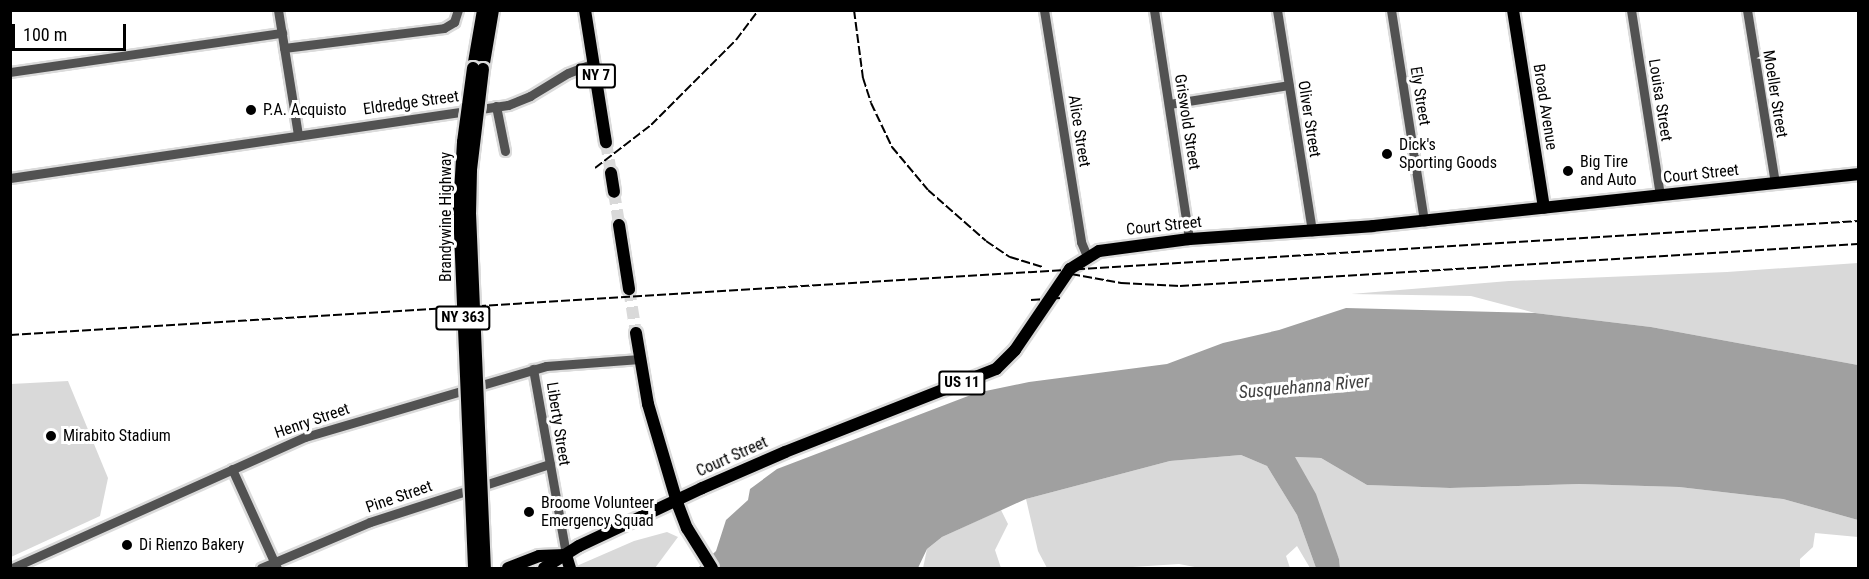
<!DOCTYPE html>
<html>
<head>
<meta charset="utf-8">
<style>
  body { margin:0 }
  #map { position:relative; width:1869px; height:579px; overflow:hidden; background:#fff; font-family:"Roboto Condensed",sans-serif }
  div>[style] { position:absolute }
  [style*='--x'] { left:calc(var(--x)*1px); top:calc(var(--y)*1px); width:calc(var(--w)*1px); rotate:calc(var(--a)*1deg) }
  .green>* { inset:0; background:#d9d9d9 }
  .water>* { inset:0; background:#a0a0a0 }
  .major-tunnel>* { height:12px; margin-top:-6px; transform-origin:0; background:repeating-linear-gradient(90deg,#d9d9d9 0 12px,transparent 0 18px) }
  .roads { filter:drop-shadow(2px 0 #dbdbdb) drop-shadow(-2px 0 #dbdbdb) drop-shadow(0 2px #dbdbdb) drop-shadow(0 -2px #dbdbdb) }
  .minor>* { height:9px; margin:-4.5px; padding:0 4.5px; transform-origin:4.5px; border-radius:4.5px; background:#525252 }
  .major>* { height:12px; margin:-6px; padding:0 6px; transform-origin:6px; border-radius:6px; background:#000 }
  .rail>* { height:2px; margin-top:-1px; transform-origin:0; background:repeating-linear-gradient(90deg,#000 0 9px,transparent 0 12px) }
  .bridges { filter:drop-shadow(2px 0 #dbdbdb) drop-shadow(-2px 0 #dbdbdb) drop-shadow(0 2px #dbdbdb) drop-shadow(0 -2px #dbdbdb) }
  .major-bridge>* { height:12px; margin:-6px; padding:0 6px; transform-origin:6px; border-radius:6px; background:#000 }
  .dots>* { width:16px; height:16px; translate:-50% -50%; box-sizing:border-box; border:3px solid #fff; border-radius:50% }
  span { translate:-50% -50%; white-space:nowrap; text-align:center; line-height:1.15; -webkit-text-stroke:6px #fff; paint-order:stroke }
  .shield-label span { padding:2px 4px; background:#fff; border:2px solid; border-radius:4px; -webkit-text-stroke-width:0 }
  .shield-label { font-size:15px; color:#000; font-weight:700 }
  .street-label { font-size:16px; color:#000 }
  .poi-label { font-size:16px; color:#000 }
  .left { translate:0 -50%; text-align:left }
  .water-label { font-size:18px; color:#414141; font-style:italic }
  .frame { position:absolute; inset:0; border:12px solid #000; pointer-events:none }
  .scale { position:absolute; left:12px; top:24px; width:114px; height:27px; box-sizing:border-box; border:3px solid #000; border-top:0; padding-left:8px; font-size:18px; line-height:21px; white-space:nowrap; color:#000; -webkit-text-stroke:4px #fff; paint-order:stroke }
</style>
</head>
<body>
<div id="map">
  <div class="green">
    <i style="clip-path:polygon(1858px 263px,1858px 365px,1651px 327px,1535px 313px,1471px 296px,1351px 294px,1509px 281px,1727px 272px)"></i>
    <i style="clip-path:polygon(68px 381px,108px 478px,100px 516px,11px 557px,11px 384px)"></i>
    <i style="clip-path:polygon(1241px 455px,1267px 466px,1297px 515px,1316px 568px,1310px 568px,1297px 546px,1286px 556px,1290px 568px,1200px 568px,1179px 564px,1117px 568px,1047px 568px,1038px 551px,1026px 499px,1170px 461px)"></i>
    <i style="clip-path:polygon(1294px 457px,1321px 458px,1367px 485px,1450px 488px,1579px 484px,1679px 487px,1783px 499px,1858px 520px,1858px 537px,1815px 533px,1813px 547px,1800px 559px,1800px 568px,1340px 568px,1339px 559px)"></i>
    <i style="clip-path:polygon(1001px 510px,1008px 524px,995px 550px,1001px 568px,923px 568px,927px 549px,942px 537px)"></i>
    <i style="clip-path:polygon(667px 532px,678px 537px,655px 568px,572px 568px,634px 541px)"></i>
  </div>
  <div class="water">
    <i style="clip-path:polygon(1346px 308px,1535px 313px,1651px 327px,1858px 365px,1858px 520px,1783px 499px,1679px 487px,1579px 484px,1450px 488px,1367px 485px,1321px 458px,1295px 457px,1316px 494px,1339px 559px,1340px 568px,1316px 568px,1297px 515px,1267px 466px,1241px 455px,1170px 461px,1026px 499px,942px 537px,927px 549px,918px 568px,698px 568px,716px 551px,726px 520px,748px 500px,750px 489px,777px 469px,976px 393px,1029px 382px,1167px 364px,1223px 343px,1279px 330px)"></i>
  </div>
  <div class="major-tunnel">
    <i style="--x:606;--y:142;--w:31;--a:81"></i>
    <i style="--x:614;--y:192;--w:33;--a:81"></i>
    <i style="--x:629;--y:289;--w:45;--a:81"></i>
  </div>
  <div class="roads">
    <div class="minor">
      <i style="--x:278;--y:10;--w:127;--a:80.9"></i>
      <i style="--x:1044;--y:10;--w:235;--a:80.9"></i>
      <i style="--x:1081;--y:242;--w:15;--a:67"></i>
      <i style="--x:1154;--y:10;--w:232;--a:81.3"></i>
      <i style="--x:1277;--y:10;--w:224;--a:81"></i>
      <i style="--x:1391;--y:10;--w:214;--a:81.1"></i>
      <i style="--x:1631;--y:10;--w:187;--a:81.1"></i>
      <i style="--x:1747;--y:10;--w:175;--a:80.8"></i>
      <i style="--x:284;--y:48;--w:161;--a:-7.1"></i>
      <i style="--x:444;--y:28;--w:12;--a:-31"></i>
      <i style="--x:454;--y:22;--w:13;--a:-72"></i>
      <i style="--x:10;--y:72;--w:275;--a:-8.2"></i>
      <i style="--x:1169;--y:104;--w:121;--a:-9"></i>
      <i style="--x:496;--y:106;--w:46;--a:78.7"></i>
      <i style="--x:10;--y:178;--w:503;--a:-8.34"></i>
      <i style="--x:508;--y:105;--w:24;--a:-22"></i>
      <i style="--x:530;--y:96;--w:44;--a:-31.2"></i>
      <i style="--x:568;--y:73;--w:28;--a:-21"></i>
      <i style="--x:533;--y:369;--w:189;--a:79.9"></i>
      <i style="--x:232;--y:469;--w:109;--a:65.6"></i>
      <i style="--x:12;--y:568;--w:321;--a:-24.1"></i>
      <i style="--x:305;--y:437;--w:251;--a:-16.4"></i>
      <i style="--x:546;--y:366;--w:94;--a:-4.3"></i>
      <i style="--x:261;--y:568;--w:118;--a:-22.9"></i>
      <i style="--x:370;--y:522;--w:189;--a:-17.9"></i>
    </div>
    <div class="major">
      <i style="--x:585;--y:10;--w:134;--a:81"></i>
      <i style="--x:1513;--y:10;--w:200;--a:81.1"></i>
      <i style="--x:473;--y:68;--w:59;--a:-80.2"></i>
      <i style="--x:483;--y:69;--w:60;--a:-80.4"></i>
      <i style="--x:611;--y:173;--w:19;--a:81"></i>
      <i style="--x:619;--y:225;--w:65;--a:81.1"></i>
      <i style="--x:636;--y:333;--w:72;--a:80.4"></i>
      <i style="--x:648;--y:404;--w:105;--a:73.5"></i>
      <i style="--x:678;--y:505;--w:25;--a:69"></i>
      <i style="--x:687;--y:528;--w:47;--a:58"></i>
      <i style="--x:566;--y:555;--w:14;--a:73"></i>
      <i style="--x:508;--y:568;--w:33;--a:-21"></i>
      <i style="--x:539;--y:556;--w:26;--a:-2"></i>
      <i style="--x:544;--y:568;--w:41;--a:-32.2"></i>
      <i style="--x:579;--y:546;--w:136;--a:-25.2"></i>
      <i style="--x:702;--y:488;--w:90;--a:-23.4"></i>
      <i style="--x:785;--y:452;--w:227;--a:-21.5"></i>
      <i style="--x:996;--y:369;--w:27;--a:-45"></i>
      <i style="--x:1015;--y:350;--w:98;--a:-55.8"></i>
      <i style="--x:1070;--y:269;--w:34;--a:-32"></i>
      <i style="--x:1099;--y:251;--w:91;--a:-7.6"></i>
      <i style="--x:1189;--y:239;--w:184;--a:-4"></i>
      <i style="--x:1373;--y:226;--w:488;--a:-6.1"></i>
    </div>
  </div>
  <div class="rail">
    <i style="--x:854;--y:10;--w:69;--a:82.5"></i>
    <i style="--x:863;--y:78;--w:26;--a:72"></i>
    <i style="--x:871;--y:103;--w:49;--a:64.5"></i>
    <i style="--x:892;--y:147;--w:56;--a:50.1"></i>
    <i style="--x:928;--y:190;--w:77;--a:41.3"></i>
    <i style="--x:986;--y:241;--w:29;--a:34"></i>
    <i style="--x:1010;--y:257;--w:34;--a:17"></i>
    <i style="--x:595;--y:168;--w:71;--a:-37.5"></i>
    <i style="--x:651;--y:125;--w:120;--a:-45"></i>
    <i style="--x:736;--y:40;--w:38;--a:-53"></i>
    <i style="--x:1071;--y:274;--w:51;--a:10.2"></i>
    <i style="--x:1121;--y:283;--w:59;--a:2.9"></i>
    <i style="--x:1180;--y:286;--w:679;--a:-3.54"></i>
    <i style="--x:1031;--y:300;--w:29;--a:-4"></i>
    <i style="--x:10;--y:335;--w:1852;--a:-3.53"></i>
  </div>
  <div class="bridges">
    <div class="major-bridge">
      <i style="--x:473;--y:68;--w:75;--a:97.7"></i>
      <i style="--x:463;--y:142;--w:67;--a:93.4"></i>
      <i style="--x:459;--y:209;--w:359;--a:87.6"></i>
      <i style="--x:483;--y:69;--w:102;--a:96.8"></i>
      <i style="--x:471;--y:170;--w:43;--a:91.3"></i>
      <i style="--x:470;--y:213;--w:355;--a:87.6"></i>
    </div>
  </div>
  <div class="dots">
    <i style="left:251px;top:110px;background:#000"></i>
    <i style="left:1387px;top:154px;background:#000"></i>
    <i style="left:1568px;top:171px;background:#000"></i>
    <i style="left:51px;top:436px;background:#000"></i>
    <i style="left:529px;top:512px;background:#000"></i>
    <i style="left:127px;top:545px;background:#000"></i>
  </div>
  <div class="shield-label">
    <span style="left:596px;top:76px">NY 7</span>
    <span style="left:463px;top:318px">NY 363</span>
    <span style="left:962px;top:383px">US 11</span>
  </div>
  <div class="street-label">
    <span style="left:1775px;top:94px;rotate:81deg">Moeller Street</span>
    <span style="left:1420px;top:96px;rotate:81deg">Ely Street</span>
    <span style="left:1660px;top:100px;rotate:81deg">Louisa Street</span>
    <span style="left:411px;top:103px;rotate:-8deg">Eldredge Street</span>
    <span style="left:1545px;top:107px;rotate:81deg">Broad Avenue</span>
    <span style="left:1309px;top:119px;rotate:81deg">Oliver Street</span>
    <span style="left:1187px;top:122px;rotate:81deg">Griswold Street</span>
    <span style="left:1079px;top:131px;rotate:81deg">Alice Street</span>
    <span style="left:1701px;top:174px;rotate:-6deg">Court Street</span>
    <span style="left:446px;top:217px;rotate:-90deg">Brandywine Highway</span>
    <span style="left:1164px;top:226px;rotate:-6deg">Court Street</span>
    <span style="left:312px;top:421px;rotate:-19deg">Henry Street</span>
    <span style="left:558px;top:424px;rotate:81deg">Liberty Street</span>
    <span style="left:732px;top:457px;rotate:-24deg">Court Street</span>
    <span style="left:399px;top:497px;rotate:-19deg">Pine Street</span>
  </div>
  <div class="poi-label">
    <span class="left" style="left:263px;top:110px">P.A. Acquisto</span>
    <span class="left" style="left:1399px;top:154px">Dick's<br>Sporting Goods</span>
    <span class="left" style="left:1580px;top:171px">Big Tire<br>and Auto</span>
    <span class="left" style="left:63px;top:436px">Mirabito Stadium</span>
    <span class="left" style="left:541px;top:512px">Broome Volunteer<br>Emergency Squad</span>
    <span class="left" style="left:139px;top:545px">Di Rienzo Bakery</span>
  </div>
  <div class="water-label">
    <span style="left:1304px;top:387px;rotate:-5deg">Susquehanna River</span>
  </div>
  <div class="frame"></div>
  <div class="scale">100 m</div>
</div>
</body>
</html>
